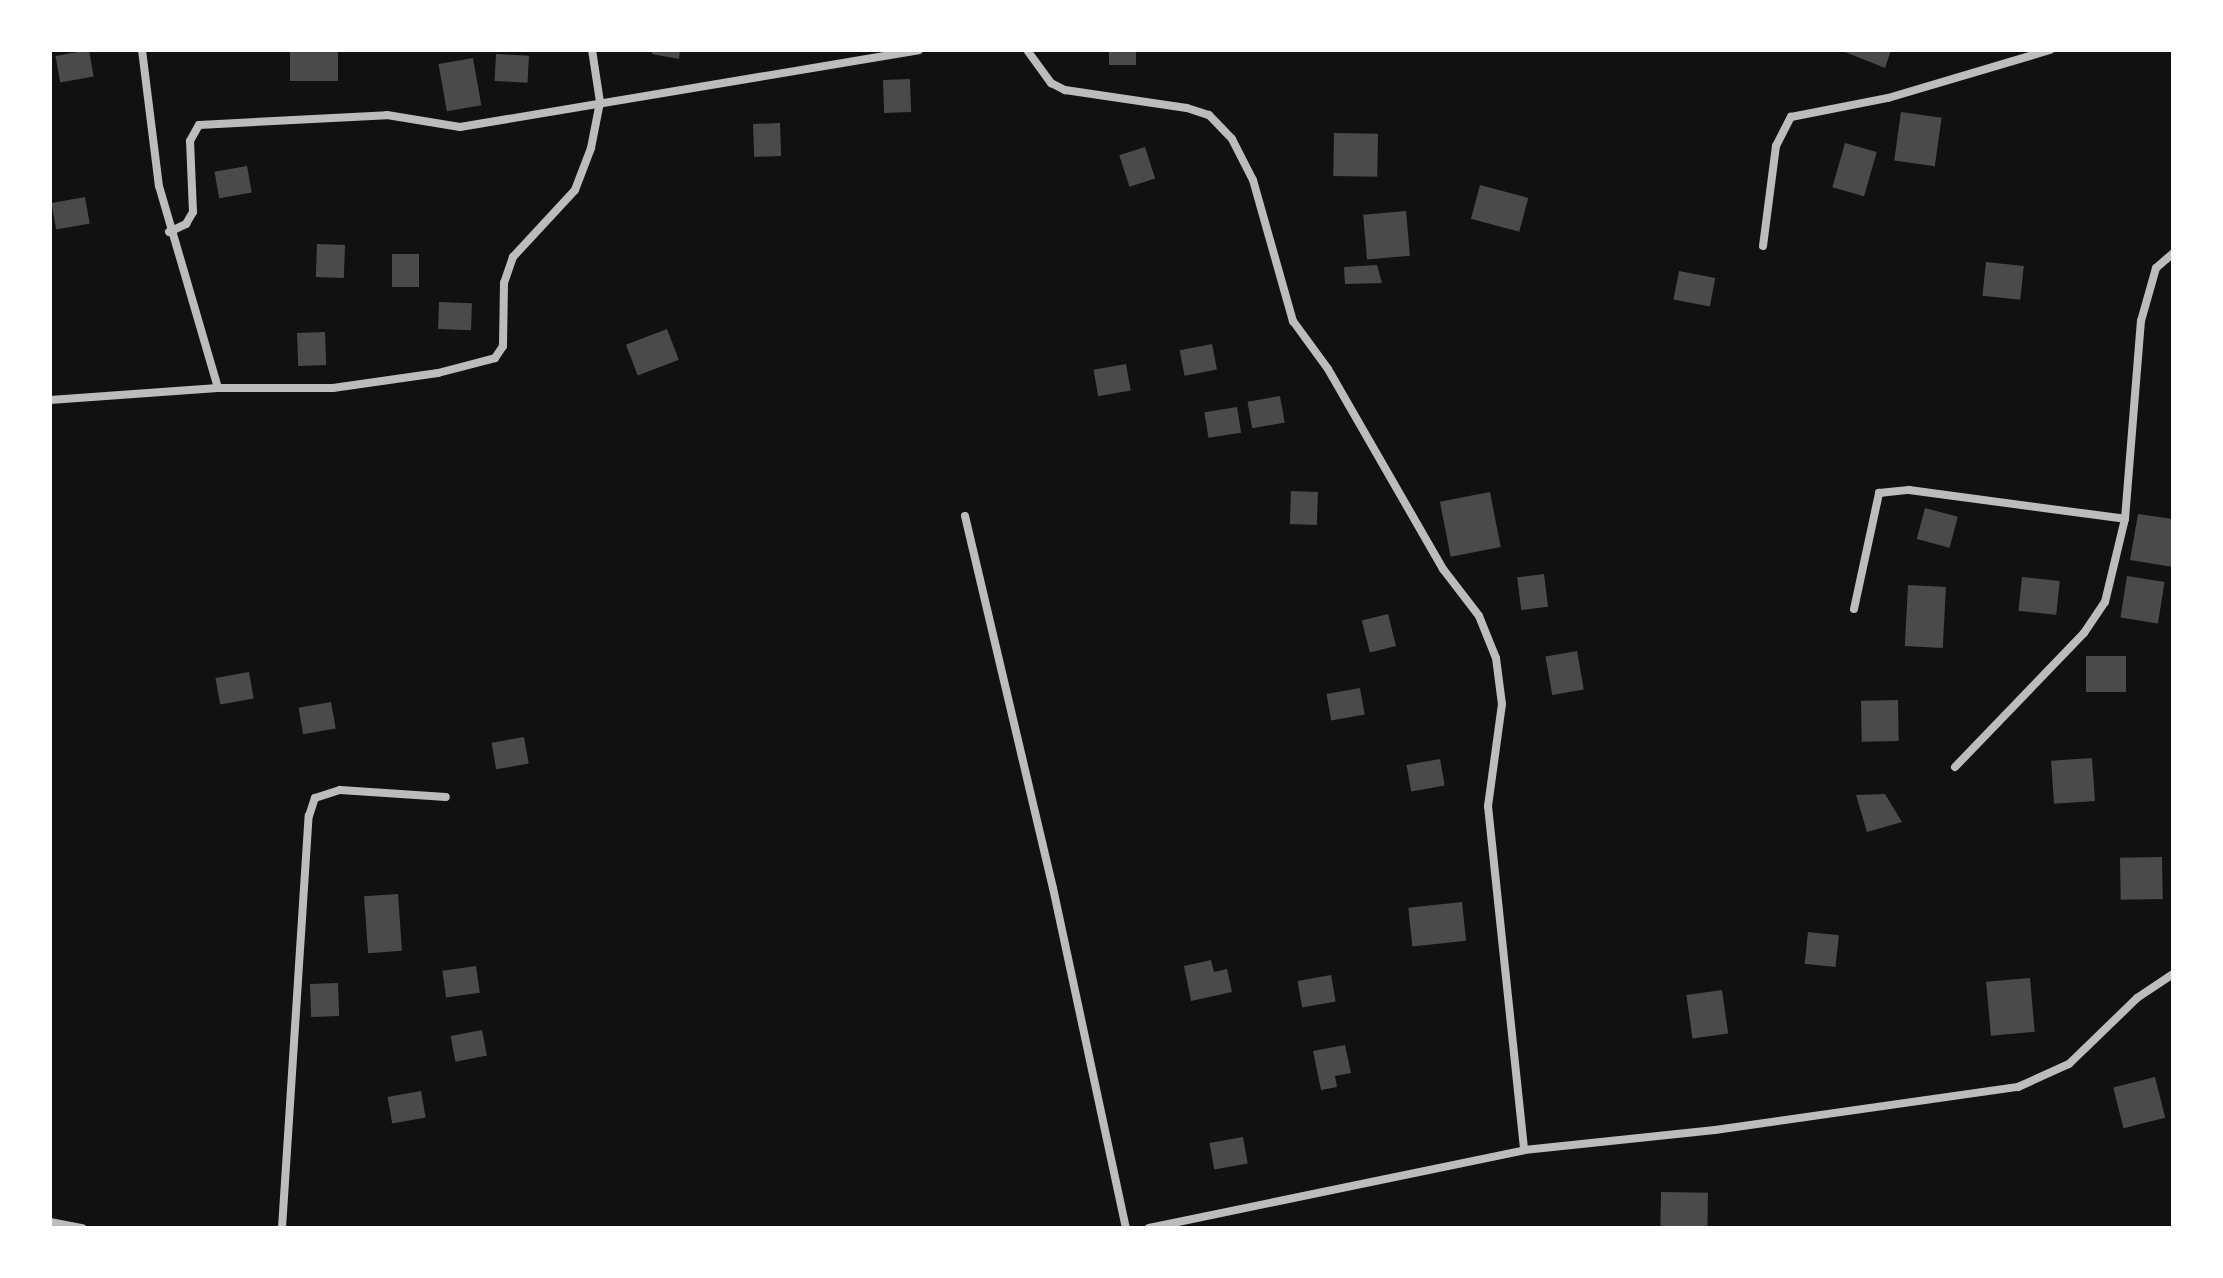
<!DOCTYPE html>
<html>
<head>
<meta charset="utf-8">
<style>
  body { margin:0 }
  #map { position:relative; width:2223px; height:1278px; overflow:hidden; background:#111; font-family:"Fira Sans",sans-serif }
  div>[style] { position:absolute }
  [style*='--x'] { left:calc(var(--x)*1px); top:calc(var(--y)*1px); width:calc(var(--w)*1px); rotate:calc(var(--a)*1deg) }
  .building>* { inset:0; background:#4a4a4a; transform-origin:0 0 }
  .minor>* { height:8px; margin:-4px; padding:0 4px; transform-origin:4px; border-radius:4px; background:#bcbcbc }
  span { translate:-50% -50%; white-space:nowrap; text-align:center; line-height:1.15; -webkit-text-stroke:8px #fff; paint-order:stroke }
  .frame { position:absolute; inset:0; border:52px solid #fff; pointer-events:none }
</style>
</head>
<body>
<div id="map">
  <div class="building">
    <i style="left:89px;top:50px;width:27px;height:34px;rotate:80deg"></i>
    <i style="left:290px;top:50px;width:48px;height:31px"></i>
    <i style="clip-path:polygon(652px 50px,680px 50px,679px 59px,652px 54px)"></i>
    <i style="left:1109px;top:50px;width:27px;height:15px"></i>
    <i style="clip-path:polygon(1840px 50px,1891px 50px,1885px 68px)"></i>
    <i style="left:496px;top:54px;width:33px;height:27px;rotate:3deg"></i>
    <i style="left:473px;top:58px;width:48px;height:35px;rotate:80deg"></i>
    <i style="left:910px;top:79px;width:33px;height:27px;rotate:88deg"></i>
    <i style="left:1901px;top:112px;width:41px;height:49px;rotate:8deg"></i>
    <i style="left:780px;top:123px;width:33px;height:27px;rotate:88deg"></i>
    <i style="left:1334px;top:133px;width:44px;height:43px;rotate:1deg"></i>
    <i style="left:1845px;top:143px;width:33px;height:46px;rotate:16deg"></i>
    <i style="left:1145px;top:147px;width:33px;height:27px;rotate:72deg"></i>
    <i style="left:247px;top:166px;width:27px;height:33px;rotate:80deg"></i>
    <i style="left:1480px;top:185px;width:50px;height:35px;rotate:15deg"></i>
    <i style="left:85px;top:197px;width:27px;height:34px;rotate:80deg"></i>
    <i style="left:1406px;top:211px;width:45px;height:43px;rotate:85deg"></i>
    <i style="left:317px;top:244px;width:28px;height:33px;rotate:2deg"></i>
    <i style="left:392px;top:254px;width:27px;height:33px"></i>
    <i style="left:1986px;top:262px;width:38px;height:34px;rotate:6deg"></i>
    <i style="clip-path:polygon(1377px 265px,1382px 283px,1345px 284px,1344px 267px)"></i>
    <i style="left:1679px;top:271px;width:37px;height:29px;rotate:11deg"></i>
    <i style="left:439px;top:302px;width:33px;height:27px;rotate:2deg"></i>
    <i style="left:667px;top:329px;width:33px;height:44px;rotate:69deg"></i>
    <i style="left:325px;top:332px;width:33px;height:28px;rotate:88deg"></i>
    <i style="left:1212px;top:344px;width:26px;height:33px;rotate:79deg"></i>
    <i style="left:1126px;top:364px;width:27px;height:33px;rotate:80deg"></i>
    <i style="left:1280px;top:396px;width:27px;height:33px;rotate:80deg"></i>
    <i style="left:1237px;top:407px;width:26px;height:33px;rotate:81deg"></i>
    <i style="left:1291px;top:491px;width:27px;height:33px;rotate:2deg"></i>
    <i style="left:1490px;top:492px;width:56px;height:51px;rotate:79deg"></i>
    <i style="left:1925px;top:508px;width:34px;height:32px;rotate:15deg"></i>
    <i style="clip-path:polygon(2138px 514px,2173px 519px,2173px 567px,2130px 560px)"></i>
    <i style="left:1544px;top:574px;width:33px;height:27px;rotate:83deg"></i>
    <i style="left:2127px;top:576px;width:38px;height:42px;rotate:9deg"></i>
    <i style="left:2022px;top:577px;width:38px;height:34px;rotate:6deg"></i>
    <i style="left:1908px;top:585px;width:38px;height:61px;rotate:3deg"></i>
    <i style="left:1388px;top:614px;width:33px;height:27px;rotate:76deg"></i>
    <i style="left:1577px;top:651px;width:39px;height:32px;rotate:80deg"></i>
    <i style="left:2086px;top:656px;width:40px;height:36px"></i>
    <i style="left:249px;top:672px;width:27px;height:34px;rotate:80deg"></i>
    <i style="left:1360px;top:688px;width:27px;height:34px;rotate:80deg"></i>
    <i style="left:1898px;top:700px;width:41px;height:37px;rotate:89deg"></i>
    <i style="left:331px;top:702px;width:27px;height:33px;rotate:80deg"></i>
    <i style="left:524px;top:737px;width:27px;height:33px;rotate:80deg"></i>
    <i style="left:2092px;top:758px;width:43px;height:41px;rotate:86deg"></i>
    <i style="left:1440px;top:759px;width:27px;height:34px;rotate:80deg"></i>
    <i style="clip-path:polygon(1885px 794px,1902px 822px,1867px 832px,1856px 795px)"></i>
    <i style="left:2162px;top:857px;width:42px;height:42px;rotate:89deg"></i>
    <i style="left:398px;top:894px;width:57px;height:34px;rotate:86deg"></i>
    <i style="left:1462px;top:902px;width:39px;height:54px;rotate:84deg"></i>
    <i style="left:1808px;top:932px;width:31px;height:32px;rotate:6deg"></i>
    <i style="clip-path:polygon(1211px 960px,1214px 972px,1227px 969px,1232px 992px,1191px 1001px,1184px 966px)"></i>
    <i style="left:476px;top:966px;width:27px;height:34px;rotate:82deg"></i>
    <i style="left:1331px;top:975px;width:27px;height:34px;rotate:80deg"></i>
    <i style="left:2030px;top:978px;width:54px;height:44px;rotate:85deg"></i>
    <i style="left:338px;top:983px;width:33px;height:28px;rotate:88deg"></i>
    <i style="left:1722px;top:990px;width:44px;height:36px;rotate:82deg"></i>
    <i style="left:482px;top:1030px;width:26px;height:32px;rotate:79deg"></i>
    <i style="clip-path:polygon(1345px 1045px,1351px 1073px,1335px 1076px,1337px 1087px,1321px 1090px,1313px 1051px)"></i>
    <i style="left:2155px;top:1077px;width:42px;height:43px;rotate:76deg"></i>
    <i style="left:421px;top:1091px;width:27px;height:34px;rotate:80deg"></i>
    <i style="left:1243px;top:1137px;width:27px;height:34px;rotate:80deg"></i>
    <i style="left:1661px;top:1192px;width:47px;height:36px;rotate:1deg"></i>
  </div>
  <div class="minor">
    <i style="--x:142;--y:50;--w:137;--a:82.9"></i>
    <i style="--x:159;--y:186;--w:210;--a:73.7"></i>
    <i style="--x:1027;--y:50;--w:41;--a:54"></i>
    <i style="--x:1051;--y:83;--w:16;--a:27"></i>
    <i style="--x:1065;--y:90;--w:123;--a:8.4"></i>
    <i style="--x:1187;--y:108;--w:23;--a:18"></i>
    <i style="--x:1209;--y:115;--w:33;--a:46"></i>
    <i style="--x:1232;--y:139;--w:46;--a:62.9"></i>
    <i style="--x:1253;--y:180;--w:147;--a:74.2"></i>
    <i style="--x:1293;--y:321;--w:59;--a:53.9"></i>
    <i style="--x:1328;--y:369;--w:231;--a:60.1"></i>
    <i style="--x:1443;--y:569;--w:59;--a:52.5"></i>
    <i style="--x:1479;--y:616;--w:45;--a:68"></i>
    <i style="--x:1496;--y:658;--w:46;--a:82.6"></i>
    <i style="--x:1502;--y:704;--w:103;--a:97.8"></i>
    <i style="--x:1488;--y:806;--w:346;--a:84"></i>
    <i style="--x:169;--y:232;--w:19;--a:-25"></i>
    <i style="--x:186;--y:224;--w:14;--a:-60"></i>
    <i style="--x:193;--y:212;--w:71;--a:-92.4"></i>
    <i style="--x:190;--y:141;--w:18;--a:-61"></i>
    <i style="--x:199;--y:125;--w:188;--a:-3"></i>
    <i style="--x:387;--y:115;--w:74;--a:9.3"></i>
    <i style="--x:460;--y:127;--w:465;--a:-9.5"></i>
    <i style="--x:1763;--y:246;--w:101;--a:-82.6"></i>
    <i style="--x:1776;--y:146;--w:33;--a:-63"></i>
    <i style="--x:1791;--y:117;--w:99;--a:-11.1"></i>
    <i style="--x:1888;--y:98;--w:169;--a:-16.5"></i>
    <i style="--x:50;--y:400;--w:168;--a:-4.1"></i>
    <i style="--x:218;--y:388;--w:115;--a:0"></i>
    <i style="--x:333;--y:388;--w:106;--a:-8.1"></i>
    <i style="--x:438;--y:373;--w:59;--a:-14.7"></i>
    <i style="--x:495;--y:358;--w:14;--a:-56"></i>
    <i style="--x:503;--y:346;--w:63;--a:-89.1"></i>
    <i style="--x:504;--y:283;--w:28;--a:-71"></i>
    <i style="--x:513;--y:257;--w:91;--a:-47.2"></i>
    <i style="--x:575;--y:190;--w:45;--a:-69.1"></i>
    <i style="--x:591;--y:148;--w:47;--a:-78.9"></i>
    <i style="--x:600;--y:102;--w:53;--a:-98.7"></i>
    <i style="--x:965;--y:516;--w:382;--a:76.7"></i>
    <i style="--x:1053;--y:888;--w:348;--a:77.9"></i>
    <i style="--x:1854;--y:609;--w:119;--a:-77.8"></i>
    <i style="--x:1879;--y:493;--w:30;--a:-6"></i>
    <i style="--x:1909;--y:490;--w:218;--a:7.6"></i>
    <i style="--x:1955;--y:767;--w:186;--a:-46.1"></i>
    <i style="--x:2084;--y:633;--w:37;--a:-56"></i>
    <i style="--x:2105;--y:602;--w:85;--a:-76.5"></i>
    <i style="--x:2125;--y:519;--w:199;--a:-85.4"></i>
    <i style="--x:2141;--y:321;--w:55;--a:-74.2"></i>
    <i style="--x:2156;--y:268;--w:23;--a:-41"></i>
    <i style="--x:50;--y:1222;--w:33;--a:11"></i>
    <i style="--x:282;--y:1228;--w:413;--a:-86.3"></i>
    <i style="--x:309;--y:816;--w:19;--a:-72"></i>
    <i style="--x:315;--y:798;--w:26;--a:-18"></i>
    <i style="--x:340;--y:790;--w:106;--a:3.8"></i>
    <i style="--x:1149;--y:1228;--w:383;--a:-11.7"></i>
    <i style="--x:1524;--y:1150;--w:192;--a:-6"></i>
    <i style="--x:1715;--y:1130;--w:306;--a:-8.1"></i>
    <i style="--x:2018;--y:1087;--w:56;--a:-24.3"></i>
    <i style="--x:2069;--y:1064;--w:95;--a:-44.1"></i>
    <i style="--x:2137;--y:998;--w:43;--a:-33.7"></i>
  </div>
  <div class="frame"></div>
</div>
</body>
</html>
